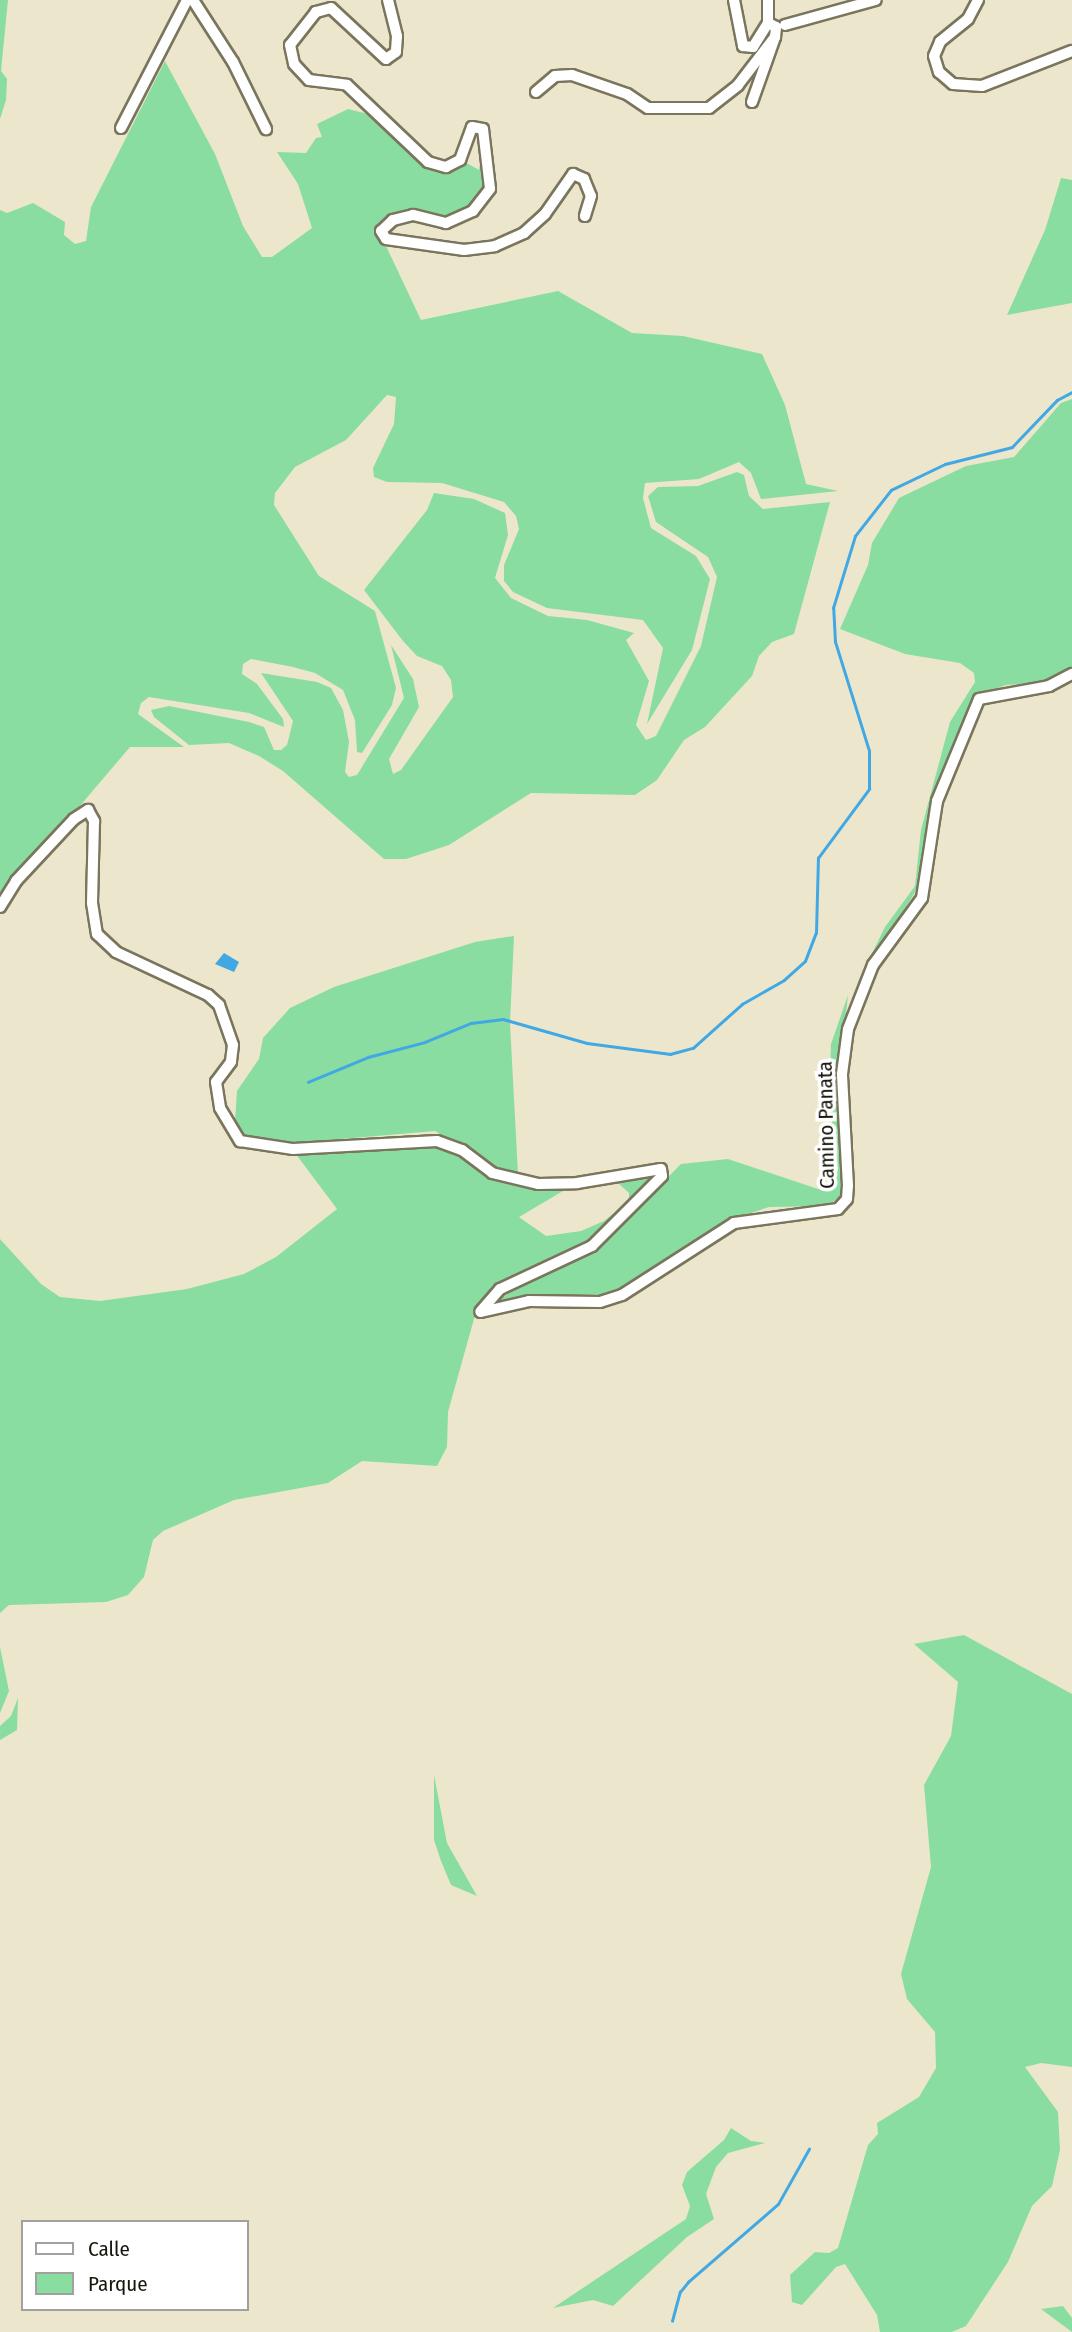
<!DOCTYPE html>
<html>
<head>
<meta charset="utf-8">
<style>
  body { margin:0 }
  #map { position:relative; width:1072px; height:2332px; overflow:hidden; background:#ece7cc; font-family:"Fira Sans Condensed",sans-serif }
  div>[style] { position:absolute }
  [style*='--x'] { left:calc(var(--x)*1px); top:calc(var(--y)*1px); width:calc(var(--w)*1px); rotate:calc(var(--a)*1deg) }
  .green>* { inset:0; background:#89dda1 }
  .water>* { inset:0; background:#41a8e4 }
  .stream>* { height:2.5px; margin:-1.25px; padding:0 1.25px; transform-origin:1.25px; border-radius:1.25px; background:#41a8e4 }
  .roads { filter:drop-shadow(2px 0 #7a755d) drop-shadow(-2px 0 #7a755d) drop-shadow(0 2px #7a755d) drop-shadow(0 -2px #7a755d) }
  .minor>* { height:10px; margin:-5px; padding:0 5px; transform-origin:5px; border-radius:5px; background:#fff }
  span { translate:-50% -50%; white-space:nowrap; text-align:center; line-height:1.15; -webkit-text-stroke:7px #fff; paint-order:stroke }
  .street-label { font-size:21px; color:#17150c }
  .legend { position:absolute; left:21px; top:2220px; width:228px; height:91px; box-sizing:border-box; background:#fff; border:2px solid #a2a19e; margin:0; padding:9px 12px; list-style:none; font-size:21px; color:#17150c }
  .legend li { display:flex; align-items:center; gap:14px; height:35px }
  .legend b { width:35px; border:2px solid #a2a19e }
</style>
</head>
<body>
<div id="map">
  <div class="green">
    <i style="clip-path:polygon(0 0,8px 0,1px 71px,7px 79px,6px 100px,0 119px)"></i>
    <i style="clip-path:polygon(165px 61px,215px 154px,243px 226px,262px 257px,272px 257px,312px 228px,298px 184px,277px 152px,306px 153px,316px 138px,322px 137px,317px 124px,348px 109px,372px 115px,433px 170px,451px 172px,463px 161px,479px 170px,484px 136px,486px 190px,470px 208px,446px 220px,393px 216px,378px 226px,375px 236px,386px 246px,421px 320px,558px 291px,632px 333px,683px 336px,762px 354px,785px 405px,806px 484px,838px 491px,761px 499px,751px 473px,739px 462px,699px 479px,645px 483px,643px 498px,651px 528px,696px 556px,710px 579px,692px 650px,647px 724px,663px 648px,643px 620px,547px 608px,513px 592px,504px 581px,504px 565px,519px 529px,516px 516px,504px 502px,442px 483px,387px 482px,374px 477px,373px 468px,394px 424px,396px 397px,387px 395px,346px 440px,295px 467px,275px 493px,274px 505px,319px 576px,375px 611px,396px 688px,392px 705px,362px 753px,357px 752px,355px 720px,343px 690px,315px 673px,293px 667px,251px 659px,243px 664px,242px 674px,257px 684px,283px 719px,284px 727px,249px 713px,149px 697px,141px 703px,138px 714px,184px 747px,130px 747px,0 900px,0 210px,7px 213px,33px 203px,65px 222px,64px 235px,75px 244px,86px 241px,91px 207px)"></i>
    <i style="clip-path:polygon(1061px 178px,1072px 180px,1072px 303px,1007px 315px,1045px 230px)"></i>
    <i style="clip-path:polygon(1072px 399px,1072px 670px,1048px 682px,1006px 685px,977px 695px,963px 719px,928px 824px,919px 886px,857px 984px,885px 927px,915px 886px,921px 830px,950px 722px,975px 682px,974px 673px,960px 663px,905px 654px,840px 629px,868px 565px,872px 543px,899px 498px,966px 466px,1014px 457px,1061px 403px)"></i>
    <i style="clip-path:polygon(737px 472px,744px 475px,749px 496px,763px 509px,830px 502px,794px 634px,772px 642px,759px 656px,752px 676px,705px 727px,684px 740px,657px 780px,635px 795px,531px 793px,449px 845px,406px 859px,384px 859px,283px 771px,259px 756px,229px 743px,189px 745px,154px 717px,151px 710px,169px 706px,249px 722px,264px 727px,274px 750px,281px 750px,287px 745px,293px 721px,261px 673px,317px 682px,331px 688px,343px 710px,349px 742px,345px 772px,349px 777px,357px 775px,404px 698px,391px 645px,413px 679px,419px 707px,389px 759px,393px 774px,401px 770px,453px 697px,451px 680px,442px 666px,417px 656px,403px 641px,364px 590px,427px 510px,434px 493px,474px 499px,505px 513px,508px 535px,495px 578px,511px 598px,548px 616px,587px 620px,634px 633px,626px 640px,649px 681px,636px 725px,646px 740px,656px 736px,701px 646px,717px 577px,708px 557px,656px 522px,648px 496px,658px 487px,698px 486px)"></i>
    <i style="clip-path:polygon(514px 936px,510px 1023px,518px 1174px,497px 1170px,435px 1131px,294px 1143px,242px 1137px,235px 1121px,237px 1091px,259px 1059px,263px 1038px,290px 1008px,334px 987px,475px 942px)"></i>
    <i style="clip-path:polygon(848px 995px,838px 1089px,841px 1196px,827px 1206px,769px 1207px,730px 1220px,643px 1277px,604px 1295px,530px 1294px,492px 1305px,527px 1280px,600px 1246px,681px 1164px,728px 1159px,824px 1191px,834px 1187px,838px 1169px,829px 1099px,831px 1044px)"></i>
    <i style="clip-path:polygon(411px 1145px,452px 1150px,499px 1180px,568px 1188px,519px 1217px,546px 1236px,581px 1231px,604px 1221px,629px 1201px,629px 1193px,618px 1183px,575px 1187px,652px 1173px,651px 1179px,592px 1241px,533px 1266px,479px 1301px,448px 1412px,447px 1447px,437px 1466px,362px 1461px,328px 1483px,234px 1500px,163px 1531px,153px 1540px,144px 1577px,128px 1595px,106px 1602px,9px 1605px,0 1613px,0 1239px,41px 1284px,60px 1297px,100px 1301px,187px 1289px,244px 1274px,276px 1257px,337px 1209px,295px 1153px)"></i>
    <i style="clip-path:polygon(964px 1635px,1072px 1694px,1072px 2067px,1041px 2063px,1025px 2067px,1058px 2112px,1060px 2150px,1052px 2186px,1032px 2206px,1008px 2262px,966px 2326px,952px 2332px,880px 2332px,877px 2315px,845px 2264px,836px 2267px,802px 2305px,792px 2302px,790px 2275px,815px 2252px,829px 2253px,838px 2248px,868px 2145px,878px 2134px,877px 2123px,919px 2097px,936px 2068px,935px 2032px,907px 1999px,901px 1974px,931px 1867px,924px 1785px,951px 1736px,958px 1682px,914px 1644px)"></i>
    <i style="clip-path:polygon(0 1647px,9px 1691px,0 1713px)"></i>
    <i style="clip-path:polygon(18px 1698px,17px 1730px,0 1740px,0 1726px,11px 1716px)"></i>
    <i style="clip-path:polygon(434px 1775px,447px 1843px,477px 1896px,451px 1885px,441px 1861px,434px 1840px)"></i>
    <i style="clip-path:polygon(731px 2128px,751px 2141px,765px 2143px,728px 2153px,716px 2167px,706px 2194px,714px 2219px,687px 2237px,613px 2306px,593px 2300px,553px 2308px,686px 2219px,690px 2206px,682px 2185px,687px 2172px,724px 2140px)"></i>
    <i style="clip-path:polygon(1063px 2306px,1072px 2318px,1072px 2332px,1041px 2309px)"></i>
  </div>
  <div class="water">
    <i style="clip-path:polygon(224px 953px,239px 962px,234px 972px,215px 964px)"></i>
  </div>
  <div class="stream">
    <i style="--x:308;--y:1082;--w:65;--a:-22.6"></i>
    <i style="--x:368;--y:1057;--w:59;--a:-14.7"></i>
    <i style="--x:425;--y:1042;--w:50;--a:-22.4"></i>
    <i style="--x:471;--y:1023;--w:32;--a:-7"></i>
    <i style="--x:503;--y:1019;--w:87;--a:15.9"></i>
    <i style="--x:587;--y:1043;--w:84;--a:7.5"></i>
    <i style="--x:670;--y:1054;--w:24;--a:-15"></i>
    <i style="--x:693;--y:1048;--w:66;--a:-41.9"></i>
    <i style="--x:742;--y:1004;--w:48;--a:-29.7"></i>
    <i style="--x:784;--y:980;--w:28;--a:-42"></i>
    <i style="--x:805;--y:961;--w:30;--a:-69"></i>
    <i style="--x:816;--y:933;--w:75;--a:-88.5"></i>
    <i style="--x:818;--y:858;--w:86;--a:-53.5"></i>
    <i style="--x:869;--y:789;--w:38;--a:-90"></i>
    <i style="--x:869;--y:751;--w:114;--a:-107.3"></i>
    <i style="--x:835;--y:642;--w:34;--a:-93"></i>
    <i style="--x:833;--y:608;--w:75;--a:-73"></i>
    <i style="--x:855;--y:536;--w:58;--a:-52"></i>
    <i style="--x:891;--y:490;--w:60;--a:-25.7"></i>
    <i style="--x:945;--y:464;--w:69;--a:-14.2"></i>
    <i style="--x:1012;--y:447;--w:65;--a:-46.2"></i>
    <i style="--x:1057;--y:400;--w:17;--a:-28"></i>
    <i style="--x:672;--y:2321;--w:30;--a:-75"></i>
    <i style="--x:680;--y:2292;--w:13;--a:-51"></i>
    <i style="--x:688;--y:2282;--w:119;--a:-40.9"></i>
    <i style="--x:778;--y:2204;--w:63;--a:-60.6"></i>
  </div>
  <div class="roads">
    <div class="minor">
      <i style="--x:193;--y:0;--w:74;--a:57.2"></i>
      <i style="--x:233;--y:62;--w:75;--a:63.8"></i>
      <i style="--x:388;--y:0;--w:37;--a:76"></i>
      <i style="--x:397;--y:36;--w:16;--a:94"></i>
      <i style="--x:396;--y:52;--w:12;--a:145"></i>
      <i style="--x:386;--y:59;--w:75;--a:-137.2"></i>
      <i style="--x:331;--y:8;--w:16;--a:165"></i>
      <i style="--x:316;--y:12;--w:42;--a:128.2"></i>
      <i style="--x:290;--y:45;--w:19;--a:78"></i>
      <i style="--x:294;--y:64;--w:22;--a:47"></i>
      <i style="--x:309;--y:80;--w:38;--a:7"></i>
      <i style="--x:347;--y:85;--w:112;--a:43.5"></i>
      <i style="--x:428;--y:162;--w:19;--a:16"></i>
      <i style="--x:446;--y:167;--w:16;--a:-27"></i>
      <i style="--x:460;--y:160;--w:35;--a:-70"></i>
      <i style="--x:472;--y:127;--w:11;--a:10"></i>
      <i style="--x:483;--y:129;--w:60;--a:83.3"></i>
      <i style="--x:490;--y:189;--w:28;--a:128"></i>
      <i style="--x:473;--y:211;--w:30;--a:156"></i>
      <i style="--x:446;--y:223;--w:34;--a:-166"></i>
      <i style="--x:413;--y:215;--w:21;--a:166"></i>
      <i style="--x:393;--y:220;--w:16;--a:137"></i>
      <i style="--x:381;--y:231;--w:9;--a:58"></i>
      <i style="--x:386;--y:239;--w:79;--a:8"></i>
      <i style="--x:464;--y:250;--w:31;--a:-7"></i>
      <i style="--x:495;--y:246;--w:32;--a:-24"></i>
      <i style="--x:524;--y:233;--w:28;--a:-42"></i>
      <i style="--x:545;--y:214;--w:49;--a:-55"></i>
      <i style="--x:573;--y:174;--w:12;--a:24"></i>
      <i style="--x:584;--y:179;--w:18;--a:68"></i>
      <i style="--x:591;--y:196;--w:21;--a:107"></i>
      <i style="--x:734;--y:0;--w:47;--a:78.9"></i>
      <i style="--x:743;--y:46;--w:10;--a:6"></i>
      <i style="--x:753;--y:47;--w:28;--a:-58"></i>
      <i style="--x:768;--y:23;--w:23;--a:-90"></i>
      <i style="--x:978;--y:0;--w:21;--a:118"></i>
      <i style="--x:968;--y:19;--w:36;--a:141"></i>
      <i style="--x:940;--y:42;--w:15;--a:113"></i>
      <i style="--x:934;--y:56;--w:17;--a:73"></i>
      <i style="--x:939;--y:72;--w:18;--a:41"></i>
      <i style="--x:953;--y:84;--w:29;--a:4"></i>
      <i style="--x:982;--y:86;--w:97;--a:-21.3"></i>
      <i style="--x:785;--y:25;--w:94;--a:-15.4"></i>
      <i style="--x:536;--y:92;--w:25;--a:-40"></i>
      <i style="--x:555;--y:76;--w:17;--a:-3"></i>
      <i style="--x:572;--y:75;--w:58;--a:19.1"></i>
      <i style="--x:627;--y:94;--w:25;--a:34"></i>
      <i style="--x:648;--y:108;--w:61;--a:0"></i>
      <i style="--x:709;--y:108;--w:37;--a:-38"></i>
      <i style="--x:738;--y:85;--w:61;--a:-52.4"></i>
      <i style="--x:752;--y:102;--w:69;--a:-70.5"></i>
      <i style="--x:775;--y:37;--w:10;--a:-84"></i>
      <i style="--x:776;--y:27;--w:9;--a:-153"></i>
      <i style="--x:121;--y:128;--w:144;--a:-62.7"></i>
      <i style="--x:0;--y:907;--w:31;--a:-58"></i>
      <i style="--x:16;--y:881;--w:85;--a:-46.9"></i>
      <i style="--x:74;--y:819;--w:17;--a:-33"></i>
      <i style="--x:88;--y:810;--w:13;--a:61"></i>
      <i style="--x:94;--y:821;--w:82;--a:91.4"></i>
      <i style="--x:92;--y:903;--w:31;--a:81"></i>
      <i style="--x:97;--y:934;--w:26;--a:43"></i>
      <i style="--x:116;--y:952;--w:102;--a:25.1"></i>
      <i style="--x:208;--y:995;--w:15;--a:42"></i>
      <i style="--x:219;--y:1005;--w:42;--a:70.7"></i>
      <i style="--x:233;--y:1045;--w:17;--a:97"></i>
      <i style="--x:231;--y:1062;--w:25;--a:127"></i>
      <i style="--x:216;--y:1082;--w:26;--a:81"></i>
      <i style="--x:220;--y:1108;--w:39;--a:59"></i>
      <i style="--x:240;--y:1141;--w:54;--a:8.6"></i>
      <i style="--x:293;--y:1149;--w:144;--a:-3.2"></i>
      <i style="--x:437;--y:1141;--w:27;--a:20"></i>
      <i style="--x:462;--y:1150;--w:38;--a:37"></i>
      <i style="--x:492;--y:1173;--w:47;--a:13.4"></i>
      <i style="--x:538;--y:1184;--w:39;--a:-1"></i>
      <i style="--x:577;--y:1183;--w:85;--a:-9.5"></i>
      <i style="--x:661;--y:1169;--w:7;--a:82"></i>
      <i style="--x:662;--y:1176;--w:99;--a:135"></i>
      <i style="--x:592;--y:1246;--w:102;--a:154.9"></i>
      <i style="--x:500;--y:1289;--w:30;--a:131"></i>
      <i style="--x:481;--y:1312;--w:49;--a:-12.9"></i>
      <i style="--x:529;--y:1301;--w:71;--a:0.8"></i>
      <i style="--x:600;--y:1302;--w:23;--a:-18"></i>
      <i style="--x:622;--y:1295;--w:133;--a:-32.7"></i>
      <i style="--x:734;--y:1223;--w:105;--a:-7.7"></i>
      <i style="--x:838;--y:1209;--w:13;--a:-48"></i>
      <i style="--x:847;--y:1199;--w:13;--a:-86"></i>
      <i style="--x:848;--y:1186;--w:112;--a:-93.1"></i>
      <i style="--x:842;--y:1074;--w:45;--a:-82.4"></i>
      <i style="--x:848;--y:1029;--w:69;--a:-68.7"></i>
      <i style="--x:873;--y:965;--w:83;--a:-53.8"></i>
      <i style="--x:922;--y:898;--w:98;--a:-81.2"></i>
      <i style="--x:937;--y:801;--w:110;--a:-67.6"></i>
      <i style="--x:979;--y:699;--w:71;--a:-10.5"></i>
      <i style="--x:1049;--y:686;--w:26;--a:-28"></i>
    </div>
  </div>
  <div class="street-label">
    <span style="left:826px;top:1125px;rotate:-91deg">Camino Panata</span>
  </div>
  <ul class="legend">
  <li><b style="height:9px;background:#fff"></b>Calle</li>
  <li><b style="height:19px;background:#89dda1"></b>Parque</li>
  </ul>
</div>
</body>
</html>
